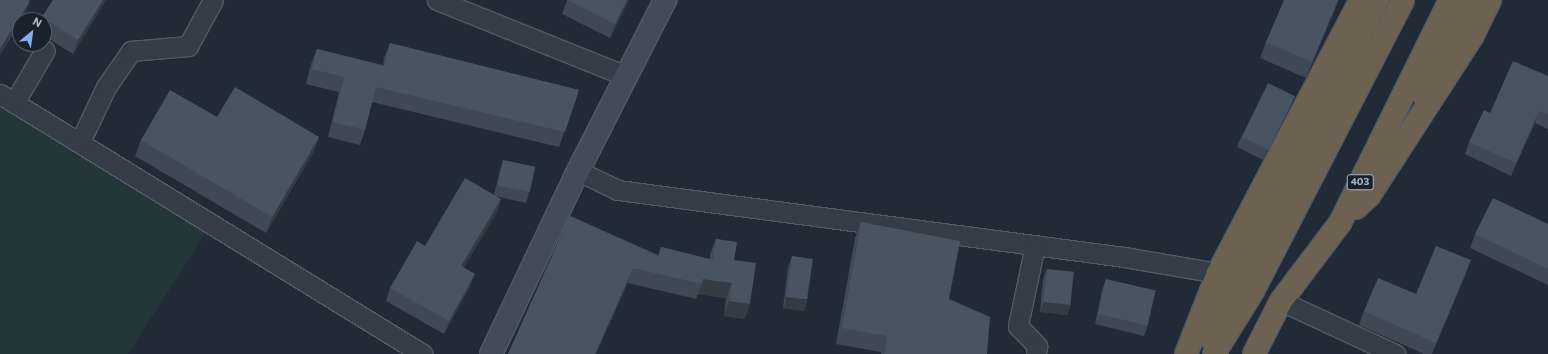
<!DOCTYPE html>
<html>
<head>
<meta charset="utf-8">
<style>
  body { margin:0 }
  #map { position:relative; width:1548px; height:354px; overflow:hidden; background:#212a37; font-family:Commissioner,sans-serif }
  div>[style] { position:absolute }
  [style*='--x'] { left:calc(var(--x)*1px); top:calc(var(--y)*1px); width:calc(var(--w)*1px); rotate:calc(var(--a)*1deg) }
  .green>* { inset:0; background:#233638 }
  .roads { filter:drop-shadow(1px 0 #515a65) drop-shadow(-1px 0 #515a65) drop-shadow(0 1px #515a65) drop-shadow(0 -1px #515a65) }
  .street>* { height:19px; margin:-9.5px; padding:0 9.5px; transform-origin:9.5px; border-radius:9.5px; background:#343c47 }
  .secondary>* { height:22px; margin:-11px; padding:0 11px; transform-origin:11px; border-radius:11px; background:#424b5a }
  .highway>* { height:22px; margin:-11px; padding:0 11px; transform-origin:11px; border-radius:11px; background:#6d6251 }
  .wall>* { inset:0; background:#3f4855 }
  .shaded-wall>* { inset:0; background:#333b45; transform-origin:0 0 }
  .building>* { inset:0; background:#495463; transform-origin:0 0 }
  span { translate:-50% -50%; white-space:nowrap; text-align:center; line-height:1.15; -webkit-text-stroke:3px #1a212c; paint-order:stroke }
  .shield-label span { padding:1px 3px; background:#1a212c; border:1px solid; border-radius:3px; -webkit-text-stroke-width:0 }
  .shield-label { font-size:10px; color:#aeb7c4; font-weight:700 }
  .north { position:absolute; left:12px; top:12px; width:40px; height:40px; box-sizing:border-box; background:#1a212c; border:1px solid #555d69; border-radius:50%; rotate:29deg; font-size:11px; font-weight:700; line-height:16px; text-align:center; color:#aeb7c4 }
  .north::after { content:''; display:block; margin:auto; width:14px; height:18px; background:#83b0f4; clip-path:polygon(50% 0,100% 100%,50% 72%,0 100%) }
</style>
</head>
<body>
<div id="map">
  <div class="green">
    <i style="clip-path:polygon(0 94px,211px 225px,128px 354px,0 354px)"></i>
  </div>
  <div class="roads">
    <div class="street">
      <i style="--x:437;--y:0;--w:204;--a:21.9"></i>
      <i style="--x:0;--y:94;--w:496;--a:31.6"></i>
      <i style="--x:14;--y:103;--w:61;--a:-59.7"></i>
      <i style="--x:80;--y:142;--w:61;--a:-64.7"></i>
      <i style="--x:106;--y:87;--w:44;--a:-55.2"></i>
      <i style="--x:131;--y:51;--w:57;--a:-5"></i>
      <i style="--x:188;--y:46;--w:52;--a:-61.5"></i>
      <i style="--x:578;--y:171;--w:44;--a:25.4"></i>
      <i style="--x:618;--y:190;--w:510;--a:7.54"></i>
      <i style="--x:1124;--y:257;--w:95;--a:9.7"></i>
      <i style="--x:1035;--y:245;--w:83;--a:101.9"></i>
      <i style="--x:1018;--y:326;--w:28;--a:46"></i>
      <i style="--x:1037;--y:346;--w:8;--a:97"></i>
      <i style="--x:1281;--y:301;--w:126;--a:24.9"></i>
    </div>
    <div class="secondary">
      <i style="--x:491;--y:354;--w:203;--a:-64.6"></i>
      <i style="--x:578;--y:171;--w:192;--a:-63"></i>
    </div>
    <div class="highway">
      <i style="--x:1419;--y:91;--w:70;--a:-58.3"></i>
      <i style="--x:1456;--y:31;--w:34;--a:-66"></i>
      <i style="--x:1356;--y:208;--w:18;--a:-43"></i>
      <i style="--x:1369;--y:196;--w:192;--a:-57.1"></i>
      <i style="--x:1473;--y:35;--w:39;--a:-64"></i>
      <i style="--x:1209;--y:337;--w:377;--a:-63.4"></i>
      <i style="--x:1186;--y:354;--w:87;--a:-68.4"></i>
      <i style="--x:1218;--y:273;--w:308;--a:-62.4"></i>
      <i style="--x:1214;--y:354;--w:74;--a:-58.2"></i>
      <i style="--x:1253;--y:291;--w:327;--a:-62.7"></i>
      <i style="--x:1254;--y:354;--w:59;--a:-63"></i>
      <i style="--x:1281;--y:301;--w:98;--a:-52.9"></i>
      <i style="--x:1340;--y:223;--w:249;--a:-63.7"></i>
    </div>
  </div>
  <div class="wall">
    <i style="clip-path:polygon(53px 0,106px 0,73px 54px,44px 36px,44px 20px,41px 20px,42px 17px)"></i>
    <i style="clip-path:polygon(567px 0,629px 0,610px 38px,562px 14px)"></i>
    <i style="clip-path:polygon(1339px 0,1306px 78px,1260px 58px,1266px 42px)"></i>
    <i style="clip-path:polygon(390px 43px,579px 90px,559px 147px,372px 102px,365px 130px,360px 145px,328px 137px,339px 92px,306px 84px,311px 64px,317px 49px,383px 65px,384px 58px)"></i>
    <i style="clip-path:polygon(1548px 76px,1548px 129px,1535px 123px,1511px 176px,1465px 154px,1469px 142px,1490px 113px)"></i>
    <i style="clip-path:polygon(1291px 106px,1263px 160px,1237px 147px,1241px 137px)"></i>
    <i style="clip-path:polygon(217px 117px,319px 137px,313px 153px,266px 233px,135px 156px,141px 140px)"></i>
    <i style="clip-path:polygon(503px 160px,529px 193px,526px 203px,495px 196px,501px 199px,497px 212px,464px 267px,470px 286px,444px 334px,386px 301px,390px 288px,425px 246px,494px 195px,500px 170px)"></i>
    <i style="clip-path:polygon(570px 216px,658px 255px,661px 247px,710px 259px,710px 254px,716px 239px,734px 260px,745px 319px,724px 316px,726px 298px,698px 294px,696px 299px,628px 283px,596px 354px,508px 354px)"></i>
    <i style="clip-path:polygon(861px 222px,949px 299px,987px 354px,881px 354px,881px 352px,836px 344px,855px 238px)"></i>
    <i style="clip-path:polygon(1548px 224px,1548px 285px,1470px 248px,1475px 234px)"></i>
    <i style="clip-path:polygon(792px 256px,804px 311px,783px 308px,788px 267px)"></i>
    <i style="clip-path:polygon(1047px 269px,1071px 305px,1067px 315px,1040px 312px,1043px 279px)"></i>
    <i style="clip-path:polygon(1466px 274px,1432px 354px,1424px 354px,1359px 325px,1364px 311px,1416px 294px)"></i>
    <i style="clip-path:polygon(1106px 279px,1148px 325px,1144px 336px,1095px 324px,1102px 290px)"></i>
  </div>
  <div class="shaded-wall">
    <i style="clip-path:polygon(103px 0,106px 0,73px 54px,78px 40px)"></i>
    <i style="clip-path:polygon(627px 0,629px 0,610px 38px,615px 24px)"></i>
    <i style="clip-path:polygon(1338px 0,1339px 0,1306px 78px,1312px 62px)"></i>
    <i style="clip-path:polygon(30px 1px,25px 15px,22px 20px,20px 20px,20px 24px,0 55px,0 49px)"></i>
    <i style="clip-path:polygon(1295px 96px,1291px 106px,1263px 160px,1267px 150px)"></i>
    <i style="clip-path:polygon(1539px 111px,1535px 123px,1511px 176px,1516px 163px)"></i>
    <i style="clip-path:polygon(319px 137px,313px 153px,266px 233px,272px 217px)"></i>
    <i style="clip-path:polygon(501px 199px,497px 212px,457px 279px,461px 266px)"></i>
    <i style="clip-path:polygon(1471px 260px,1466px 274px,1432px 354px,1436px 343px)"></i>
    <i style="clip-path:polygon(633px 268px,628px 283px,596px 354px,595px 354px)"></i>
    <i style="clip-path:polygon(475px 274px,470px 286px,444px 334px,449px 321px)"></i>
    <i style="clip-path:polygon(703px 279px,732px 283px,726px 298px,698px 294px)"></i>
    <i style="left:786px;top:297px;width:21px;height:11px;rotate:8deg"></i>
    <i style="clip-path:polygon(729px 301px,750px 304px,745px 319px,724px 316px)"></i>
    <i style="clip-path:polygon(1044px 302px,1071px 305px,1067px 315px,1040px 312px)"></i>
  </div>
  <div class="building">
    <i style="clip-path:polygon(0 0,28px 0,30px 1px,0 49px)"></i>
    <i style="clip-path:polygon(53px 0,103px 0,78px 40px,42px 17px)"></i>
    <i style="clip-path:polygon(567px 0,627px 0,615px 24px)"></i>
    <i style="clip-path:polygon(1284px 0,1338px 0,1312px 62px,1266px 42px)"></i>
    <i style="clip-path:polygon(390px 43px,579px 90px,565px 132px,376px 87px,365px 130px,333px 122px,344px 77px,312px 69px,317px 49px,384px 66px)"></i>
    <i style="clip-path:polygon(1513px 61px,1548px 76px,1548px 114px,1539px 111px,1516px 163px,1469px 142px,1484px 110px,1490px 113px)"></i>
    <i style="left:1268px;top:83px;width:30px;height:60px;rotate:26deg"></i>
    <i style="clip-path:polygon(235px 87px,319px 137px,272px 217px,141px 140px,170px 90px,217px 117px)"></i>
    <i style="left:503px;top:160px;width:33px;height:26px;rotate:12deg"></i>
    <i style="clip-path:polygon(465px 178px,501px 199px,461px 266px,475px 274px,449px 321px,390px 288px,417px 241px,425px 246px)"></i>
    <i style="clip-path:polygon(1493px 198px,1548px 224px,1548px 269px,1475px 234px)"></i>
    <i style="clip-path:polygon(570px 216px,659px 256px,661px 247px,713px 260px,716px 239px,737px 242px,734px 260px,756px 263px,750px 304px,729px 301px,732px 283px,703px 279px,702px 284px,633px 268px,595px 354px,508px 354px)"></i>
    <i style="clip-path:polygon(861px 222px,960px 241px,949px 299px,990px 317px,987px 354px,884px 354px,887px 336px,842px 328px)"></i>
    <i style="clip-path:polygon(1436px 246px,1471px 260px,1436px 343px,1364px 311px,1378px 278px,1416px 294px)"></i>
    <i style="left:792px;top:256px;width:21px;height:41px;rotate:8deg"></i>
    <i style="left:1047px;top:269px;width:27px;height:33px;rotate:6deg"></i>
    <i style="left:1106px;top:279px;width:51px;height:36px;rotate:13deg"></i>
  </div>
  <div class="shield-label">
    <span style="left:1360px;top:182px">403</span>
  </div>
  <div class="north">N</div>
</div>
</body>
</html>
